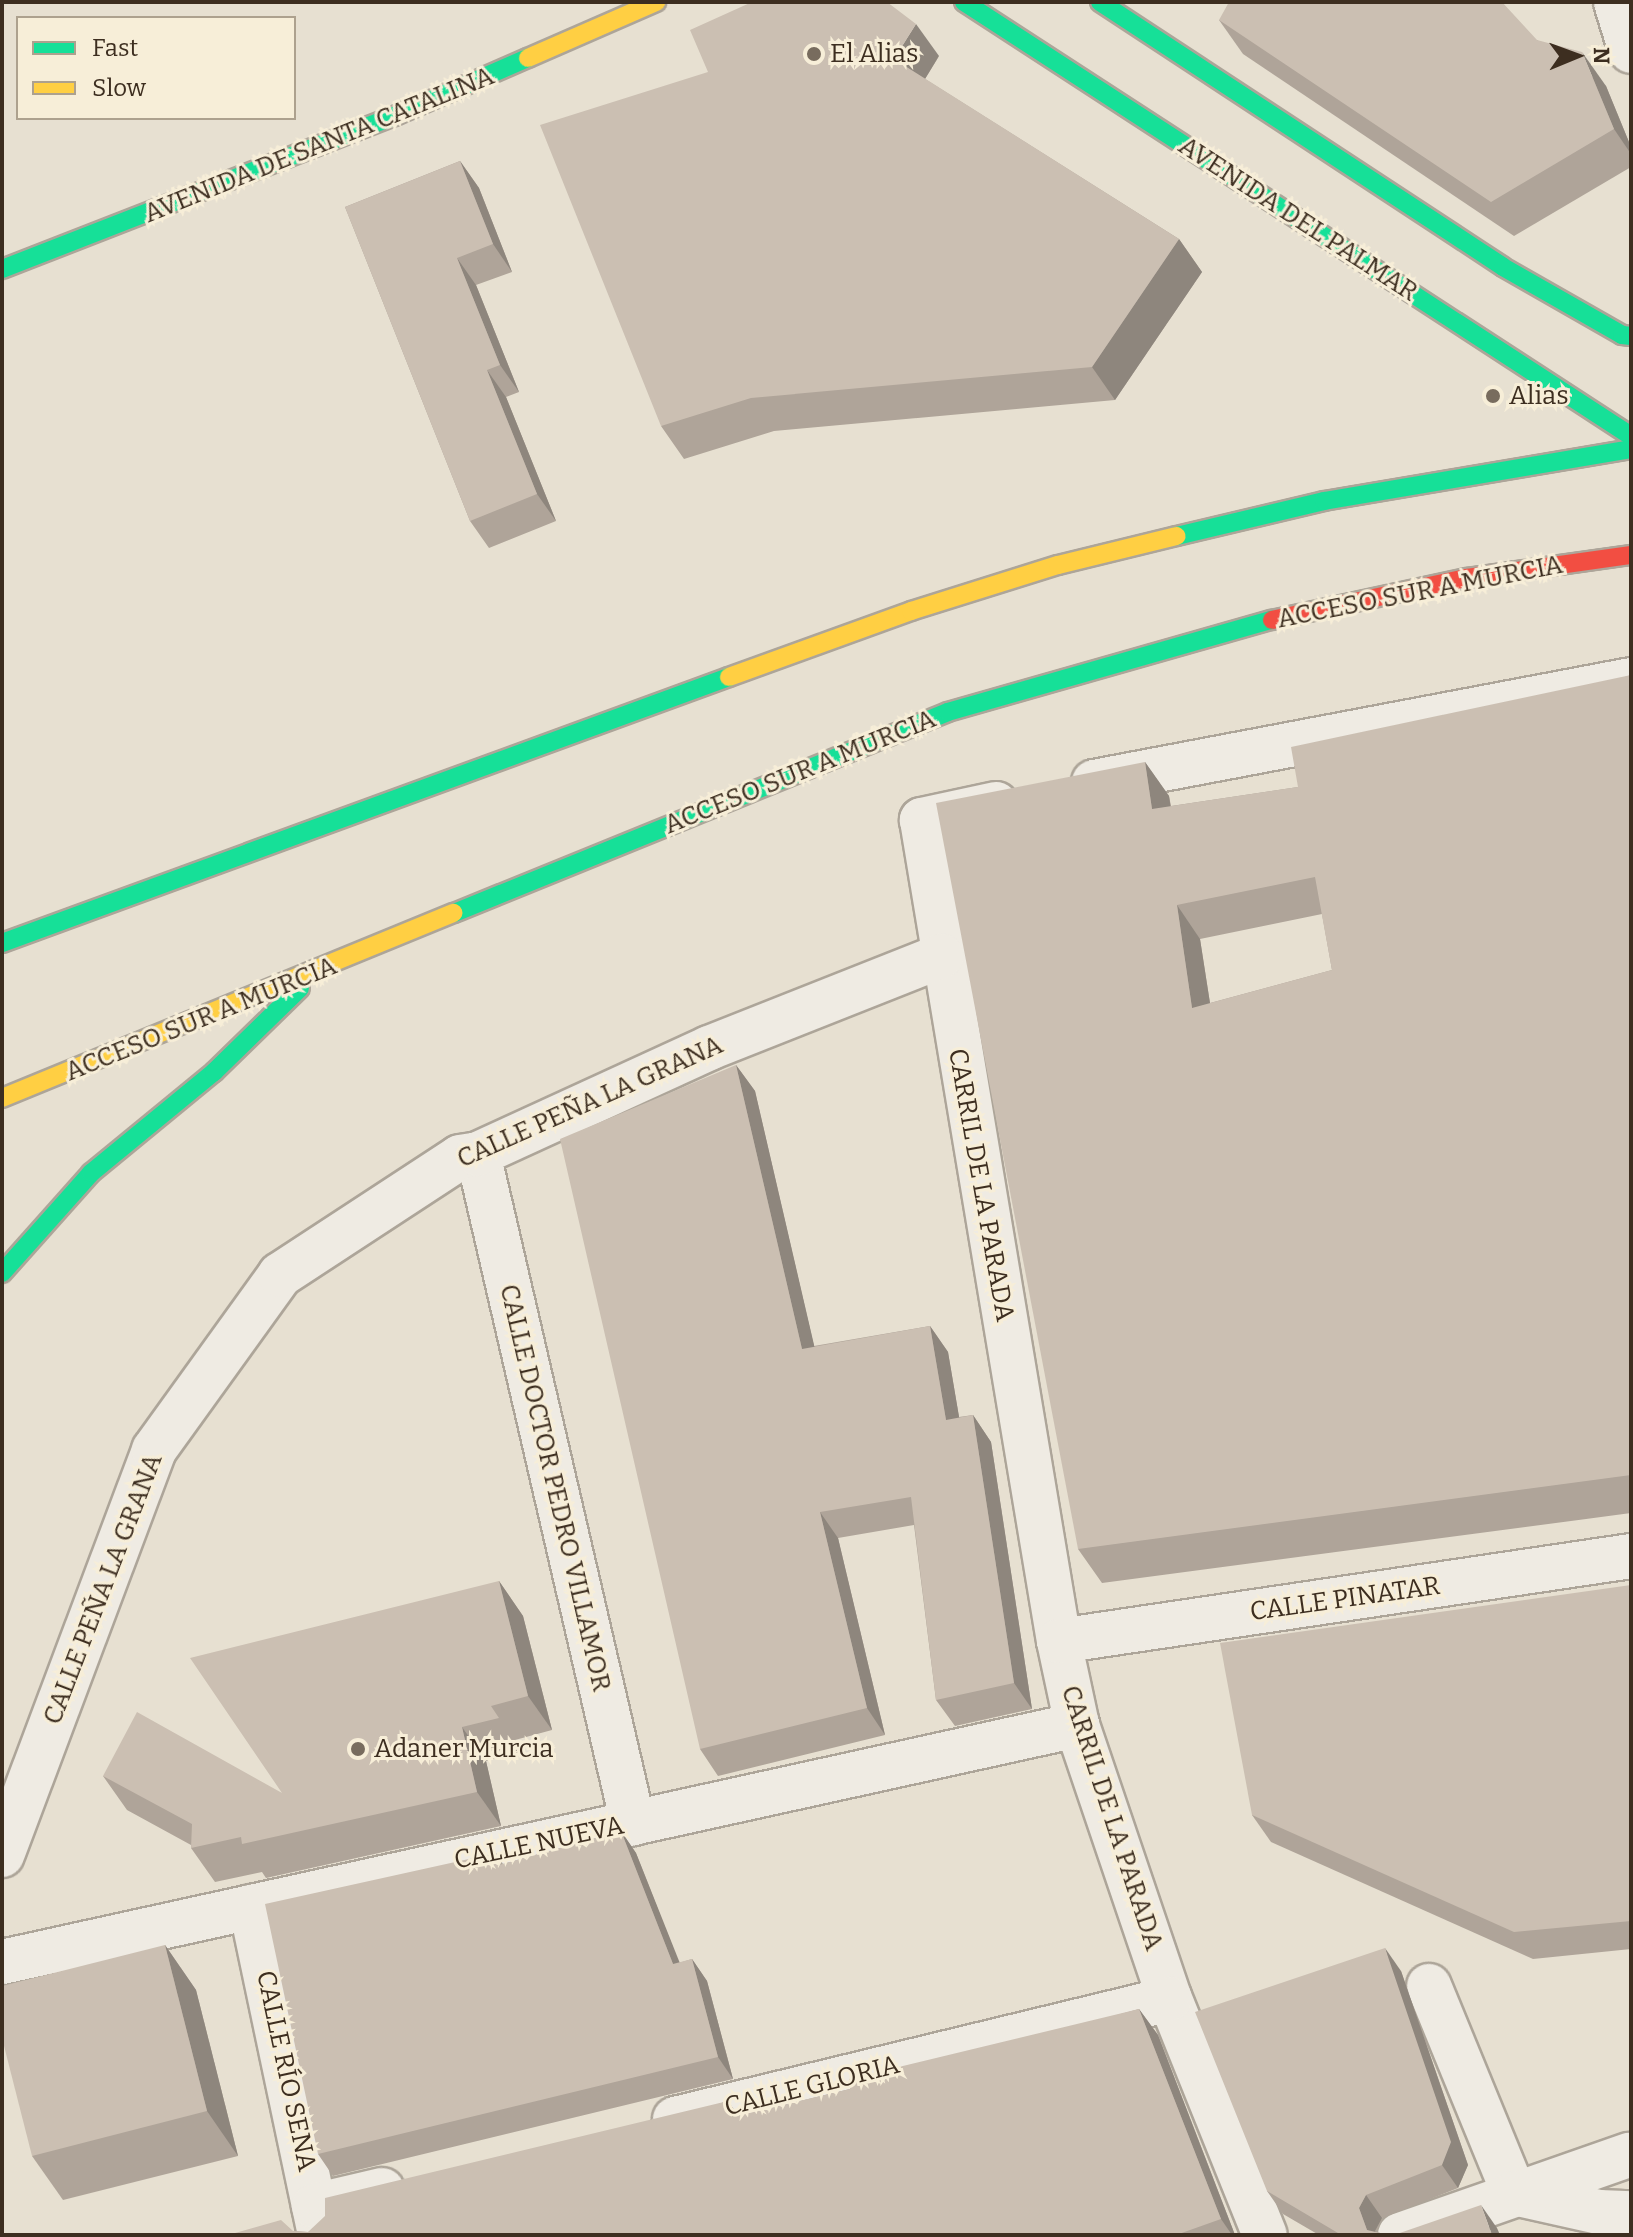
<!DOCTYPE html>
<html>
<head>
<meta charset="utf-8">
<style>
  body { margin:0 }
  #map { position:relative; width:1633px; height:2237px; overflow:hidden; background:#e7e0d1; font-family:Bitter,serif }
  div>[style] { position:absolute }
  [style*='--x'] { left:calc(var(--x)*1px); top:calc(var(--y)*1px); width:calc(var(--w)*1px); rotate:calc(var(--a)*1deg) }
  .roads { filter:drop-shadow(2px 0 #ada599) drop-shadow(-2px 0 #ada599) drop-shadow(0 2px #ada599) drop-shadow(0 -2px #ada599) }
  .street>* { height:44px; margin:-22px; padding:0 22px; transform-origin:22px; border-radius:22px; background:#efebe3 }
  .fast>* { height:18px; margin:-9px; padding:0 9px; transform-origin:9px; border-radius:9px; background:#16e098 }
  .slow>* { height:18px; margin:-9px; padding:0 9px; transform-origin:9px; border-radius:9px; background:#ffcf43 }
  .jam>* { height:18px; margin:-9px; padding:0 9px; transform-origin:9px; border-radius:9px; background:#f24e42 }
  .wall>* { inset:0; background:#afa499 }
  .shaded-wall>* { inset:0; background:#8e867d }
  .building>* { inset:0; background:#cbbfb2 }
  .dots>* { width:22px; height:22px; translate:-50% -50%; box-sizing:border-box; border:4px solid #f7eed8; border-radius:50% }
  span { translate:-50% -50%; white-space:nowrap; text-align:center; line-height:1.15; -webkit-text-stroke:6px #f7eed8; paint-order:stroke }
  .poi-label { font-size:26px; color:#3d2e20 }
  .left { translate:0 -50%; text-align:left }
  .street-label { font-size:26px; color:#3d2e20 }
  .frame { position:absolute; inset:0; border:4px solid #3d2e20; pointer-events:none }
  .legend { position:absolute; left:16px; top:16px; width:280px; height:104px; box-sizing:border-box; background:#f7eed8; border:2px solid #ada18e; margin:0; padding:10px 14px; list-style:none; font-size:24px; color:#3d2e20 }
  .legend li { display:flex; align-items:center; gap:16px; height:40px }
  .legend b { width:40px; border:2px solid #ada18e }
  .north { position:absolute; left:1537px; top:16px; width:80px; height:80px; -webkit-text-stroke:6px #f7eed8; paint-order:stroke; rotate:89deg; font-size:22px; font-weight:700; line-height:32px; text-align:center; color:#3d2e20 }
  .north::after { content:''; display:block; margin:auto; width:28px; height:36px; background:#3d2e20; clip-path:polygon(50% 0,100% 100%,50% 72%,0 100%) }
</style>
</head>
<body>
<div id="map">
  <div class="roads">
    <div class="street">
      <i style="--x:1616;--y:2;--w:51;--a:73"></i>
      <i style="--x:1094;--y:782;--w:547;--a:-10.75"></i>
      <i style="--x:996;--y:804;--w:76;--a:167.8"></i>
      <i style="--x:922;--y:820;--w:832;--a:80.53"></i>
      <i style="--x:1059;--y:1641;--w:86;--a:77.9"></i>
      <i style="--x:1077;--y:1725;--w:289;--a:71.3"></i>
      <i style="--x:1170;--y:1999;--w:254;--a:68.1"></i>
      <i style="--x:478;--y:1154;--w:687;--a:76.96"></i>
      <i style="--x:1059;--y:1641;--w:578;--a:-8.45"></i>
      <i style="--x:2;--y:1855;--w:433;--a:-69.4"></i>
      <i style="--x:154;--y:1450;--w:216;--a:-54.2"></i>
      <i style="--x:280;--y:1275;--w:215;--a:-33.2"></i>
      <i style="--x:460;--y:1157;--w:18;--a:-9"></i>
      <i style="--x:478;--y:1154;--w:254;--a:-24.6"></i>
      <i style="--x:709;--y:1048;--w:250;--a:-21.6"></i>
      <i style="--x:251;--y:1907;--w:334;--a:78.1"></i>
      <i style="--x:2;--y:1962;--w:1101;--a:-12.43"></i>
      <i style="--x:1429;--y:1986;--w:224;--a:67.7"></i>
      <i style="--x:675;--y:2119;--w:509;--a:-13.63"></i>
      <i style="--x:1514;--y:2193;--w:87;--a:12.6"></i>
      <i style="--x:1599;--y:2212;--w:32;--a:2"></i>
      <i style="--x:314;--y:2206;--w:70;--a:-13.2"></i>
      <i style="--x:1400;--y:2235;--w:243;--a:-19.3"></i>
    </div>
    <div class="fast">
      <i style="--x:964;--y:2;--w:796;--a:33.05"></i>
      <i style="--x:1100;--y:2;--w:482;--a:33.3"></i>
      <i style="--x:1503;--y:267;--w:137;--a:29.7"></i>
      <i style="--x:2;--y:269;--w:422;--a:-21.3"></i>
      <i style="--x:395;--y:116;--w:145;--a:-23.6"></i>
      <i style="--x:1622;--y:335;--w:9;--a:6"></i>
      <i style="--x:1177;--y:536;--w:151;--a:-13.4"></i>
      <i style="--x:1324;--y:501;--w:311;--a:-9.6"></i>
      <i style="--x:454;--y:913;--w:533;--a:-22.14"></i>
      <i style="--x:948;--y:712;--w:337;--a:-15.9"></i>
      <i style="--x:2;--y:943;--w:774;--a:-20.1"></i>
      <i style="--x:2;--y:1273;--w:134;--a:-48.3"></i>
      <i style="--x:91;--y:1173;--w:159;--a:-39.4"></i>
      <i style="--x:214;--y:1072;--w:120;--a:-44.3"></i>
    </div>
    <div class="slow">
      <i style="--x:528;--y:58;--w:140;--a:-23.6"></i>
      <i style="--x:729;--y:677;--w:194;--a:-19.9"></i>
      <i style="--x:911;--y:611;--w:154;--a:-17.4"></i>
      <i style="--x:1058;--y:565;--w:122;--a:-13.7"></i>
      <i style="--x:2;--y:1098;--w:488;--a:-22.3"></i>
    </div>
    <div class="jam">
      <i style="--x:1272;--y:620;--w:199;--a:-12.2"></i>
      <i style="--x:1467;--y:578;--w:166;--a:-8"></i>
    </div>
  </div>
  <div class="wall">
    <i style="clip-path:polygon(1219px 20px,1537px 40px,1606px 86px,1631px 147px,1631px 167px,1514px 236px,1243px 54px)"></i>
    <i style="clip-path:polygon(939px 56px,925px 79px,1179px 239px,1202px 272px,1115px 400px,774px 431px,684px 459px,661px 426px)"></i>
    <i style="clip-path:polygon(460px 161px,479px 188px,512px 272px,476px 285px,519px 392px,506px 397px,556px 521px,489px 548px,470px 521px,345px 207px)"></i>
    <i style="clip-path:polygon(evenodd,1631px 675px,1631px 1513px,1102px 1583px,1078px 1549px,1145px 762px,1169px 796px,1171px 806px,1298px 787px,1631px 675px,1322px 914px,1332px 970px,1210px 1003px,1200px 939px,1322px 914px)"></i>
    <i style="clip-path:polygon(736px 1065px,755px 1091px,814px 1346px,930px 1326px,948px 1352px,959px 1417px,973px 1415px,991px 1442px,1032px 1709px,955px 1726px,936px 1700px,914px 1525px,838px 1538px,885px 1735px,718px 1776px,700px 1749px)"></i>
    <i style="clip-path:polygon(499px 1581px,523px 1616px,552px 1730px,515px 1740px,523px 1752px,486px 1761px,501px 1826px,266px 1878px,262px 1872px,215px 1882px,191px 1848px,191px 1845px,127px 1810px,103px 1776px,282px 1793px)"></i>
    <i style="clip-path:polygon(1631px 1585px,1631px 1949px,1533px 1959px,1271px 1842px,1252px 1815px)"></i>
    <i style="clip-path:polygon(621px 1831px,636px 1853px,679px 1963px,692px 1959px,707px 1981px,733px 2079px,333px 2176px,318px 2154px,496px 1853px,503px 1864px)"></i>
    <i style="clip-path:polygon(165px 1945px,196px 1990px,238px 2156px,63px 2200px,32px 2156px)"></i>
    <i style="clip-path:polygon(1401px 1971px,1468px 2165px,1458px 2188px,1382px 2218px,1376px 2232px,1389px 2235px,1319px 2235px,1283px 2214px,1267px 2191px)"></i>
    <i style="clip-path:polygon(1139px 2009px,1158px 2035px,1235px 2235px,228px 2235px,293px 2231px,308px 2232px,728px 2101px,738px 2116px,850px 2089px)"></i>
  </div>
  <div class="shaded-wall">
    <i style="clip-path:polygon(916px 24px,939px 56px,917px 92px,894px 59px)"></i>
    <i style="clip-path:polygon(1582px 52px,1606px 86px,1631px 147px,1631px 154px,1614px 129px)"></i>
    <i style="clip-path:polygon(460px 161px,479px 188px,512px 272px,493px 244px)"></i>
    <i style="clip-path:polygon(1179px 239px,1202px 272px,1115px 400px,1092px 367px)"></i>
    <i style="clip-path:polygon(457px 258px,476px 285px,519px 392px,500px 365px)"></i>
    <i style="clip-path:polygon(487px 370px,506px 397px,556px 521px,537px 494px)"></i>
    <i style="clip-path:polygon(1145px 762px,1169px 796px,1176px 843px,1152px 809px)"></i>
    <i style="clip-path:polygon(1177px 905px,1200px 939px,1216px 1042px,1192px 1008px)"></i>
    <i style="clip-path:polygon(736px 1065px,755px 1091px,821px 1375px,802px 1349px)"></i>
    <i style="clip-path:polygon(930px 1326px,948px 1352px,964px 1446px,946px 1420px)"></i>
    <i style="clip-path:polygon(973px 1415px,991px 1442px,1032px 1709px,1014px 1683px)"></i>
    <i style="clip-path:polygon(820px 1512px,838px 1538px,885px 1735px,867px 1708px)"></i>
    <i style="clip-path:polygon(499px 1581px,523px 1616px,552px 1730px,528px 1696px)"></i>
    <i style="clip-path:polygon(462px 1727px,486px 1761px,501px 1826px,477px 1792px)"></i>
    <i style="clip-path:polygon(621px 1831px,636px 1853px,689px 1986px,673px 1964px)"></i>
    <i style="clip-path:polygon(165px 1945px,196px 1990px,238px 2156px,207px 2111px)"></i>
    <i style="clip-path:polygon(1385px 1948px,1401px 1971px,1468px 2165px,1458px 2188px,1442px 2165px)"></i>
    <i style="clip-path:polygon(692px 1959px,707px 1981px,733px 2079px,718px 2057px)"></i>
    <i style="clip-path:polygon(1139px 2009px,1158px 2035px,1235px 2235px,1232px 2235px,1221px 2219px)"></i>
    <i style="clip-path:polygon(728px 2101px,746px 2127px,732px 2117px)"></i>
    <i style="clip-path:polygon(1366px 2195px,1382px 2218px,1375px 2231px,1377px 2235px,1367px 2230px,1359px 2208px)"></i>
    <i style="clip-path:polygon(1481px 2205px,1497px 2228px,1500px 2235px,1492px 2235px)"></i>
  </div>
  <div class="building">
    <i style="clip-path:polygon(752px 2px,887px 2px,916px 24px,894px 59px,1179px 239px,1092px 367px,751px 398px,661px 426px,540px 125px,708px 72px,690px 30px)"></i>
    <i style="clip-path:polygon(1229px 2px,1502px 2px,1537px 40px,1582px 52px,1614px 129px,1491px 202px,1219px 20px)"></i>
    <i style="clip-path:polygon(460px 161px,493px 244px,457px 258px,500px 365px,487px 370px,537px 494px,470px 521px,345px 207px)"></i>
    <i style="clip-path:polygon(evenodd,1631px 675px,1631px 1475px,1078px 1549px,936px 803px,1145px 762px,1152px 809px,1298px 787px,1291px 747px,1631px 675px,1315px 877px,1332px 970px,1192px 1008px,1177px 905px,1315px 877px)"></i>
    <i style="clip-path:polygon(736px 1065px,802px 1349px,930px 1326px,946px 1420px,973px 1415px,1014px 1683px,936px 1700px,911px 1497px,820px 1512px,867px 1708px,700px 1749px,560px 1139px)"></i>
    <i style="clip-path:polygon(499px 1581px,528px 1696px,491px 1706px,499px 1718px,462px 1727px,477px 1792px,242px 1844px,241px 1837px,191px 1848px,192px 1824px,103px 1776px,137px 1712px,282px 1793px,190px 1658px)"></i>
    <i style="clip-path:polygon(1631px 1585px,1631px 1921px,1514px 1932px,1252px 1815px,1220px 1643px)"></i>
    <i style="clip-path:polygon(621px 1831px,673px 1964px,692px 1959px,718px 2057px,318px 2154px,265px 1904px,496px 1853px,499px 1865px)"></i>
    <i style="clip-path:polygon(165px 1945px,207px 2111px,32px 2156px,2px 2038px,2px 1986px)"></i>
    <i style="clip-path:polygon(1385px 1948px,1451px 2142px,1442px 2165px,1366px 2195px,1359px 2208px,1367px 2230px,1389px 2235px,1336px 2235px,1338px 2233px,1267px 2191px,1195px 2012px)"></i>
    <i style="clip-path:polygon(1139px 2009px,1221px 2219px,1176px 2235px,228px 2235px,281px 2220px,293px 2231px,308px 2232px,325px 2216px,325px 2198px,728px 2101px,732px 2117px,850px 2089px,849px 2079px)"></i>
    <i style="clip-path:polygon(1481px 2205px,1492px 2235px,1394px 2235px)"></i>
  </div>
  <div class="dots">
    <i style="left:814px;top:54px;background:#786c5e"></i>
    <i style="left:1493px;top:396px;background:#786c5e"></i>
    <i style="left:358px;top:1749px;background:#786c5e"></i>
  </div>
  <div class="poi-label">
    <span class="left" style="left:830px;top:54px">El Alias</span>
    <span class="left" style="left:1509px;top:396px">Alias</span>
    <span class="left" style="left:374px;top:1749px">Adaner Murcia</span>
  </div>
  <div class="street-label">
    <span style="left:319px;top:145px;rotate:-22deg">AVENIDA DE SANTA CATALINA</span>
    <span style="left:1298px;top:219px;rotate:33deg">AVENIDA DEL PALMAR</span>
    <span style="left:1420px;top:592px;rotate:-11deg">ACCESO SUR A MURCIA</span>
    <span style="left:800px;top:772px;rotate:-22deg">ACCESO SUR A MURCIA</span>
    <span style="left:201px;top:1019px;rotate:-22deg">ACCESO SUR A MURCIA</span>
    <span style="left:590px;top:1102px;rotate:-24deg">CALLE PEÑA LA GRANA</span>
    <span style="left:981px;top:1185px;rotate:80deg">CARRIL DE LA PARADA</span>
    <span style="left:555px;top:1488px;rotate:77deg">CALLE DOCTOR PEDRO VILLAMOR</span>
    <span style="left:103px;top:1589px;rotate:-69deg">CALLE PEÑA LA GRANA</span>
    <span style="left:1345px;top:1599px;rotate:-8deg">CALLE PINATAR</span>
    <span style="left:1112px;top:1818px;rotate:72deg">CARRIL DE LA PARADA</span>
    <span style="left:539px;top:1843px;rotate:-12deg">CALLE NUEVA</span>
    <span style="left:286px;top:2071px;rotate:78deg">CALLE RÍO SENA</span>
    <span style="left:812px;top:2086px;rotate:-14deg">CALLE GLORIA</span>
  </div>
  <div class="frame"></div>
  <ul class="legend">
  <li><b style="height:10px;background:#16e098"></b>Fast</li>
  <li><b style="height:10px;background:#ffcf43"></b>Slow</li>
  </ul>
  <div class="north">N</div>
</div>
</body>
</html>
